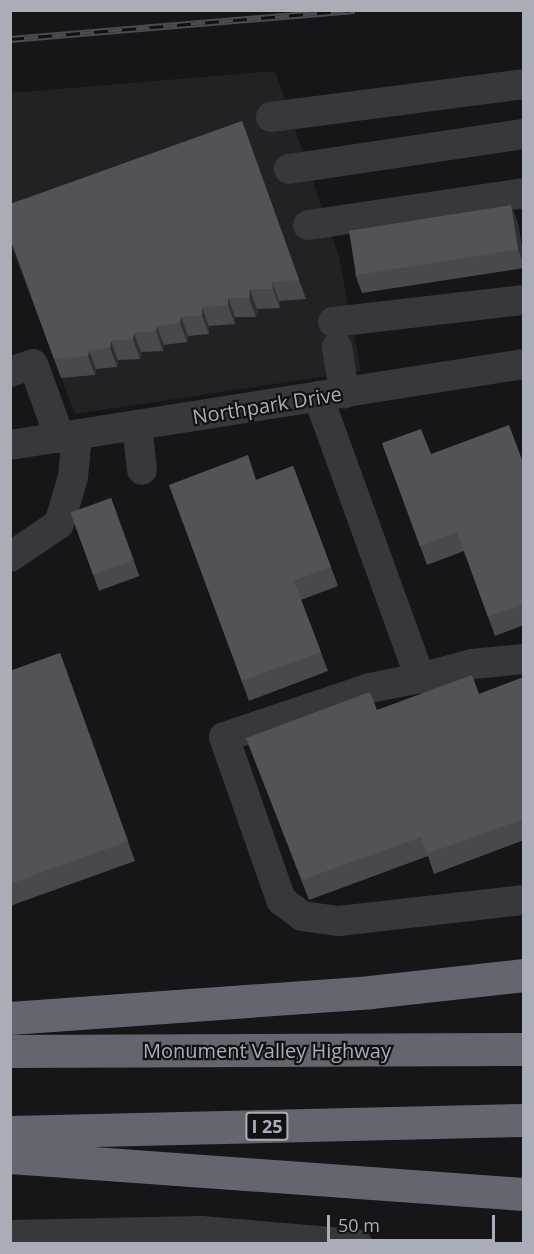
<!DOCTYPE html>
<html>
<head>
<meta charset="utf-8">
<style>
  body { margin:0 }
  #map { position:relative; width:534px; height:1254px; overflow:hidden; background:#161618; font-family:"Open Sans",sans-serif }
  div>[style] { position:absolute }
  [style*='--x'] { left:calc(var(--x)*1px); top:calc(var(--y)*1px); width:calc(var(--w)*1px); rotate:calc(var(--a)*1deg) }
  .built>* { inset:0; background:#222225 }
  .minor>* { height:30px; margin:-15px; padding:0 15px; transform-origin:15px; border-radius:15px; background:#37383d }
  .highway>* { height:33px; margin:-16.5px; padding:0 16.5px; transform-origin:16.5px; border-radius:16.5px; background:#63666e }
  .rail>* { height:7px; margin-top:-3.5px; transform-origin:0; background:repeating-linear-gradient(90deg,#111113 0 14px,#4a4c52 0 28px); box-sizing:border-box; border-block:2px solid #4a4c52 }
  .wall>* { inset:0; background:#47494d; transform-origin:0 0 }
  .shaded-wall>* { inset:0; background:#2f3033 }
  .building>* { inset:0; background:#525359; transform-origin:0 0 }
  span { translate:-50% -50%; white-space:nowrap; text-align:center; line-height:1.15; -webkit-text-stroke:4.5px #111113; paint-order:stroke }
  .shield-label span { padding:2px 4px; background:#111113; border:2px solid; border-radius:4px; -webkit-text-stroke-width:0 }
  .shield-label { font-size:18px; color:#a8adb8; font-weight:700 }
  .street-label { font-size:20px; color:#a8adb8 }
  .frame { position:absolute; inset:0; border:12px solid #a8adb8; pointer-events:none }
  .scale { position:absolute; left:327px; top:1215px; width:168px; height:27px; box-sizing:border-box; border:3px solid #a8adb8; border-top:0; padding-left:8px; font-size:18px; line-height:21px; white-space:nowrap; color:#a8adb8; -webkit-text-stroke:4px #111113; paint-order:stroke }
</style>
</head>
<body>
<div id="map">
  <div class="built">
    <i style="clip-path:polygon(275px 71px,339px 257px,361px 371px,75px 414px,11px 247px,11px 93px)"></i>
  </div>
  <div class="minor">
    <i style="--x:271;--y:117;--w:255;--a:-7.4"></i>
    <i style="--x:289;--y:169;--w:238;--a:-8.5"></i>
    <i style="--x:308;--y:225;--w:218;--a:-8.4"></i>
    <i style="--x:333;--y:322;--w:192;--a:-6.6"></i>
    <i style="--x:337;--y:347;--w:47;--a:81.3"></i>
    <i style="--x:10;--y:372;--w:24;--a:-19"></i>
    <i style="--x:33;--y:364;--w:79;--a:70"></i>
    <i style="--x:318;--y:396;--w:300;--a:70.1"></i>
    <i style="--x:420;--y:678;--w:54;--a:-15.1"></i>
    <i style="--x:472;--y:664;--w:52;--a:-5.5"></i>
    <i style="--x:137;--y:425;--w:45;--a:83.7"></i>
    <i style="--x:10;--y:445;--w:520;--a:-8.96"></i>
    <i style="--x:10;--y:557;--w:59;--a:-34"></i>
    <i style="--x:59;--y:524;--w:49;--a:-73.4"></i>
    <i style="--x:73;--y:477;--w:42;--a:-84.6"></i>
    <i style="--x:420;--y:678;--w:51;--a:168.7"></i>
    <i style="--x:370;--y:688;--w:154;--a:161.4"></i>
    <i style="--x:224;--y:737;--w:173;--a:70.7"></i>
    <i style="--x:281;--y:900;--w:26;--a:37"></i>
    <i style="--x:302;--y:916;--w:37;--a:8"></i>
    <i style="--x:339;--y:921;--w:186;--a:-6.5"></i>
    <i style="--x:10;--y:1235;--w:191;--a:-1.2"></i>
    <i style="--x:201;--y:1231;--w:157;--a:4.8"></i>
  </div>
  <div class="highway">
    <i style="--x:10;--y:1018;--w:361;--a:-4.1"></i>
    <i style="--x:370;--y:992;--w:155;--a:-6.3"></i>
    <i style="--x:10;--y:1051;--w:514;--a:-0.22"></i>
    <i style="--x:10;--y:1132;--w:514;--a:-1.34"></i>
    <i style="--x:10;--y:1157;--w:515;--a:4.12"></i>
  </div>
  <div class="rail">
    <i style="--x:10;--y:39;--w:346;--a:-4.8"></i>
  </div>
  <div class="wall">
    <i style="clip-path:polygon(242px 121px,306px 299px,279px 301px,280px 308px,257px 309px,256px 317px,235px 317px,235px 324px,209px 326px,209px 334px,188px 336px,187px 342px,164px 345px,163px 351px,141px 352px,140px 359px,118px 360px,117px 367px,96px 369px,95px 375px,61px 378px,10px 238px)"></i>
    <i style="clip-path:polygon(511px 205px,518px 224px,524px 260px,524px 268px,362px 293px,355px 274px)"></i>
    <i style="clip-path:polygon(382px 443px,431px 454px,524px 465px,524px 625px,495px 636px,464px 551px,427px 565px)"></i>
    <i style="clip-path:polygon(293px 466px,338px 586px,301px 600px,328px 671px,249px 701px,169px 485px,256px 480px)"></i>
    <i style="left:111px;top:498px;width:83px;height:43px;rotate:70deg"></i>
    <i style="clip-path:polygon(60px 653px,135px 861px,10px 906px,10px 671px)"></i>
    <i style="clip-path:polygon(524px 677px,524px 840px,434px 874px,428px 856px,309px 900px,246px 738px,377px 710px,479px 694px)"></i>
  </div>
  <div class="shaded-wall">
    <i style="clip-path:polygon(511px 205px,518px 224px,524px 265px,518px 249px)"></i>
    <i style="clip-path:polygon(272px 282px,279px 301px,280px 308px,273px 289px)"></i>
    <i style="clip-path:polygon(250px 289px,257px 309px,256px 317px,249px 298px)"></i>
    <i style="clip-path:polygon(228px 298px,235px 317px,235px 324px,228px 305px)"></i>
    <i style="clip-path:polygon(202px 307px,209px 326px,209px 334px,202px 315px)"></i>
    <i style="clip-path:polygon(181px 317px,188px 336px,187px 342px,180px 323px)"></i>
    <i style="clip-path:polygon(157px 326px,164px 345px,163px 351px,156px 331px)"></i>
    <i style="clip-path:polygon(134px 333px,141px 352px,140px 359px,133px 339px)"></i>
    <i style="clip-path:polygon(111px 341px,118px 360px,117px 367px,110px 348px)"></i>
    <i style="clip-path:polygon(89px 350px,96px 369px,95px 375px,88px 356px)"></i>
  </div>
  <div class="building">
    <i style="clip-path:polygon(242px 121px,299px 280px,272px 282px,273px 289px,250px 289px,249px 298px,228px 298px,228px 305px,202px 307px,202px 315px,181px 317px,180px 323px,157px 326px,156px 331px,134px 333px,133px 339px,111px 341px,110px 348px,89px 350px,88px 356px,54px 359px,10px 238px,10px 204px)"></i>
    <i style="left:511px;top:205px;width:45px;height:164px;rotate:81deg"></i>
    <i style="clip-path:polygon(509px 425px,524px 465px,524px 604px,488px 617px,457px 532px,420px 546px,382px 443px,421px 429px,431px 454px)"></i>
    <i style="clip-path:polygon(248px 455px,256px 480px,293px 466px,331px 567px,294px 581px,321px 652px,242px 681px,169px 485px)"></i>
    <i style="left:111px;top:498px;width:66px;height:43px;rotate:70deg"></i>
    <i style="clip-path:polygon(60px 653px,128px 841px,10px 884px,10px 671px)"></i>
    <i style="clip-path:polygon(472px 675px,479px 694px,524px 677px,524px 821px,523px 819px,427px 854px,421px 837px,302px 880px,246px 738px,370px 692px,377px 710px)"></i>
  </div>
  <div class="shield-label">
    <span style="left:267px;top:1126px">I 25</span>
  </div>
  <div class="street-label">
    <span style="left:267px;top:405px;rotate:-9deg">Northpark Drive</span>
    <span style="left:267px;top:1050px">Monument Valley Highway</span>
  </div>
  <div class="frame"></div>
  <div class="scale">50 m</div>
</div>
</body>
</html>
